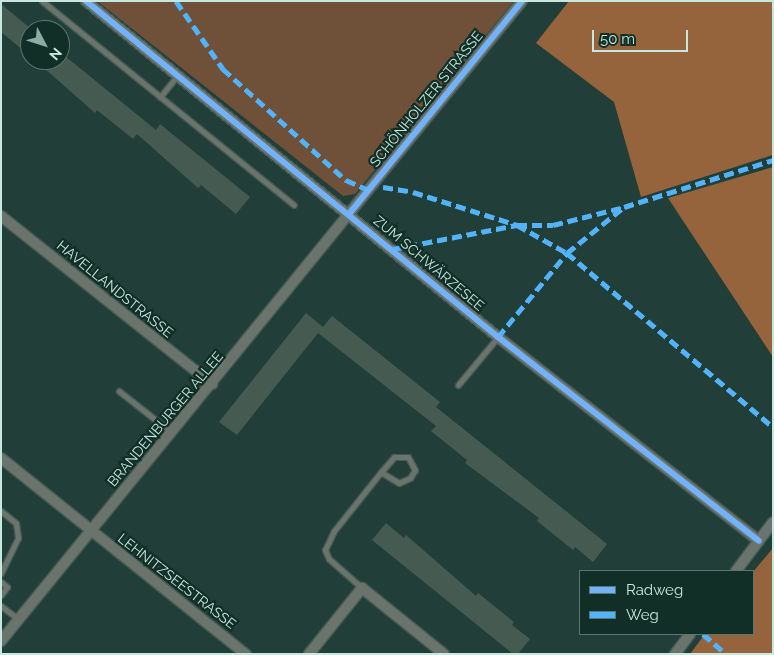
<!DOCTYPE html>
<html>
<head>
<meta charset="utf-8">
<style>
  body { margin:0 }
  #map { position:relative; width:774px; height:655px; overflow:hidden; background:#223e38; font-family:Raleway,sans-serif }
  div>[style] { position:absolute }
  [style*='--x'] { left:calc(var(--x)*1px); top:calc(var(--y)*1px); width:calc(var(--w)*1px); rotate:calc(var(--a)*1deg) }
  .green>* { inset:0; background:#6f5038 }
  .forest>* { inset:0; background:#96643c }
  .building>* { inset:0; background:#455b52 }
  .roads { filter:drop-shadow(1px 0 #425a54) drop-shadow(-1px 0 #425a54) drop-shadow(0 1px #425a54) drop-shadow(0 -1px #425a54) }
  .lane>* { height:5px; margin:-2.5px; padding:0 2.5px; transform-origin:2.5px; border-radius:2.5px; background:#6b746c }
  .street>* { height:10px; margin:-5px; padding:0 5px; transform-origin:5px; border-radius:5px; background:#6b746c }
  .quiet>* { height:5px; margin-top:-2.5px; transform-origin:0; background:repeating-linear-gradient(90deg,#52b3f8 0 10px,transparent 0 15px) }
  .cycleway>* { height:6px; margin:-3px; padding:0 3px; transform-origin:3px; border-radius:3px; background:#73b2f8 }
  span { translate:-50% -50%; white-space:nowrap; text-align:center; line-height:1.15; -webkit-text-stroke:4.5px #112e27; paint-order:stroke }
  .street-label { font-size:14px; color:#c7e8de }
  .frame { position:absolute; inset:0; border:2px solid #c7e8de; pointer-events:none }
  .legend { position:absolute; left:579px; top:570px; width:175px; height:65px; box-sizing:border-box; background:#112e27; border:1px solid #5a7870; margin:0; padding:6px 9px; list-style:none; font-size:15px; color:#c7e8de }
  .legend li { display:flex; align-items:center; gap:10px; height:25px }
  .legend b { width:25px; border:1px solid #5a7870 }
  .north { position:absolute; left:20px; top:20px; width:50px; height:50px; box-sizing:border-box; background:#112e27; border:1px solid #5a7870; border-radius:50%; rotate:130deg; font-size:14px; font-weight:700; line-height:20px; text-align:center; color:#c7e8de }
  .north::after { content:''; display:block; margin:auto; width:18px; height:22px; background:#8daca4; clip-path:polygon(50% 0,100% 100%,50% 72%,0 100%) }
  .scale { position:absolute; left:592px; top:30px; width:96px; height:22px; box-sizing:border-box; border:2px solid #c7e8de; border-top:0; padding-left:6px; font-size:15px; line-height:18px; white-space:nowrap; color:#c7e8de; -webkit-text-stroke:4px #112e27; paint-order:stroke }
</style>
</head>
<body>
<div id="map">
  <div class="green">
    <i style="clip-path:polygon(97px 1px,514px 1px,355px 194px,343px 196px)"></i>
  </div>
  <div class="forest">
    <i style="clip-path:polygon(569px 1px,773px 1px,773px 155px,641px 197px,614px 102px,536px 43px)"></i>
    <i style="clip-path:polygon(773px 167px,773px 357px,668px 198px)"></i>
    <i style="clip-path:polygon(773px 548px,773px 654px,690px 654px,705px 634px,753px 634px,753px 572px)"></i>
  </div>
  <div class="building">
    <i style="clip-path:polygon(1px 4px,30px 28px,30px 56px,1px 32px)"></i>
    <i style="clip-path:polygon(60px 52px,156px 130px,160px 124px,250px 197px,236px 214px,201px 185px,198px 188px,137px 134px,133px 139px,97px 110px,95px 113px,35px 60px,60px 60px)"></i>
    <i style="clip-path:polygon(306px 313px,323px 327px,332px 316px,440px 402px,436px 407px,607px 544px,593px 562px,575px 547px,573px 550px,537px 521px,539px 518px,465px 463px,467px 460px,431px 431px,436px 426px,318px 333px,237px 435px,219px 422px)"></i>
    <i style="clip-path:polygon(386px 523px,404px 538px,406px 535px,476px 596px,478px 593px,514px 622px,512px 625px,530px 639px,518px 654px,513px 654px,372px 540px)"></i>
  </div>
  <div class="roads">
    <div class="lane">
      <i style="--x:42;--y:1;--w:324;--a:39"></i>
      <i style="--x:160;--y:97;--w:27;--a:-51"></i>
      <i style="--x:458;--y:385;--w:62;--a:-50.2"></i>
      <i style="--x:119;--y:391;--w:66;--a:38.3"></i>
      <i style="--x:1;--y:511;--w:19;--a:39"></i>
      <i style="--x:16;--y:523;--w:15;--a:82"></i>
      <i style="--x:18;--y:538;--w:39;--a:116"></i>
      <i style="--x:1;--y:582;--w:8;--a:40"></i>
      <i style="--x:7;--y:587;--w:10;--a:127"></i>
      <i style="--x:362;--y:588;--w:44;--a:-138.7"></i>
      <i style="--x:329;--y:559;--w:10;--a:-114"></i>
      <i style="--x:325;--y:550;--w:21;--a:-65"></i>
      <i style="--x:334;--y:531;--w:75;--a:-51.5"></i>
      <i style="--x:381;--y:472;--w:20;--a:-49"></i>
      <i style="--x:394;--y:457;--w:14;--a:0"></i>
      <i style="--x:408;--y:457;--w:15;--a:62"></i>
      <i style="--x:415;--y:470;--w:9;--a:122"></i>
      <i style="--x:410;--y:478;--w:12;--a:156"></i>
      <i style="--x:399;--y:483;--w:21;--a:-149"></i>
      <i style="--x:1;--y:606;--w:21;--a:37"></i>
    </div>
    <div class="street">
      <i style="--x:86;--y:1;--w:532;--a:39.2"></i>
      <i style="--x:498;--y:337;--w:331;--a:38"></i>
      <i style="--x:1;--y:216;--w:270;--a:38.5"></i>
      <i style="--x:1;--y:458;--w:314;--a:38.7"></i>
      <i style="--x:736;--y:571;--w:61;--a:-52.9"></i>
      <i style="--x:1;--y:641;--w:825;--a:-50.85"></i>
      <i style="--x:309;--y:654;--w:85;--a:-51.2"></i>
      <i style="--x:362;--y:588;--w:105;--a:38.8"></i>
      <i style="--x:675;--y:654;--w:25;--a:-53"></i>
    </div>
  </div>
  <div class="quiet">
    <i style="--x:176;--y:1;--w:83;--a:55.3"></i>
    <i style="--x:223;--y:69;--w:166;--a:42.1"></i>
    <i style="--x:346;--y:180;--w:24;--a:24"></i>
    <i style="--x:383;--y:187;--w:30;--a:9"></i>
    <i style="--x:413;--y:192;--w:109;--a:17.6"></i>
    <i style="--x:517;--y:225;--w:57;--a:29.2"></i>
    <i style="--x:567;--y:253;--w:270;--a:40.2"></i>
    <i style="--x:393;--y:249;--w:126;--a:-11"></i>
    <i style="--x:517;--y:225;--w:36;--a:0"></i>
    <i style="--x:553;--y:225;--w:73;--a:-14.2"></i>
    <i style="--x:624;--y:207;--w:156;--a:-17.5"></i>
    <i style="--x:498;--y:337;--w:109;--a:-50.6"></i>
    <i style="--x:567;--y:253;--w:73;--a:-38.9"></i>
    <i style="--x:703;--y:634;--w:30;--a:41"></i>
  </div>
  <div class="cycleway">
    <i style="--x:86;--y:1;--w:532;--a:39.2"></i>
    <i style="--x:498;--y:337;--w:331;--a:38"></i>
    <i style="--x:349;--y:214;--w:274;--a:-50.9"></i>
  </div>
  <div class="street-label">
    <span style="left:426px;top:99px;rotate:-51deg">SCHÖNHOLZER STRASSE</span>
    <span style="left:429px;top:263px;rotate:40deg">ZUM SCHWÄRZESEE</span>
    <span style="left:115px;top:289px;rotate:39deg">HAVELLANDSTRASSE</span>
    <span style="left:165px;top:419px;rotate:-50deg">BRANDENBURGER ALLEE</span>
    <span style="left:177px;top:581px;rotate:38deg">LEHNITZSEESTRASSE</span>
  </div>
  <div class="frame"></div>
  <ul class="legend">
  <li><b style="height:6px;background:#73b2f8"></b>Radweg</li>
  <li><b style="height:6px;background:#52b3f8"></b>Weg</li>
  </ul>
  <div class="north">N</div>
  <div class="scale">50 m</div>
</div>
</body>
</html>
